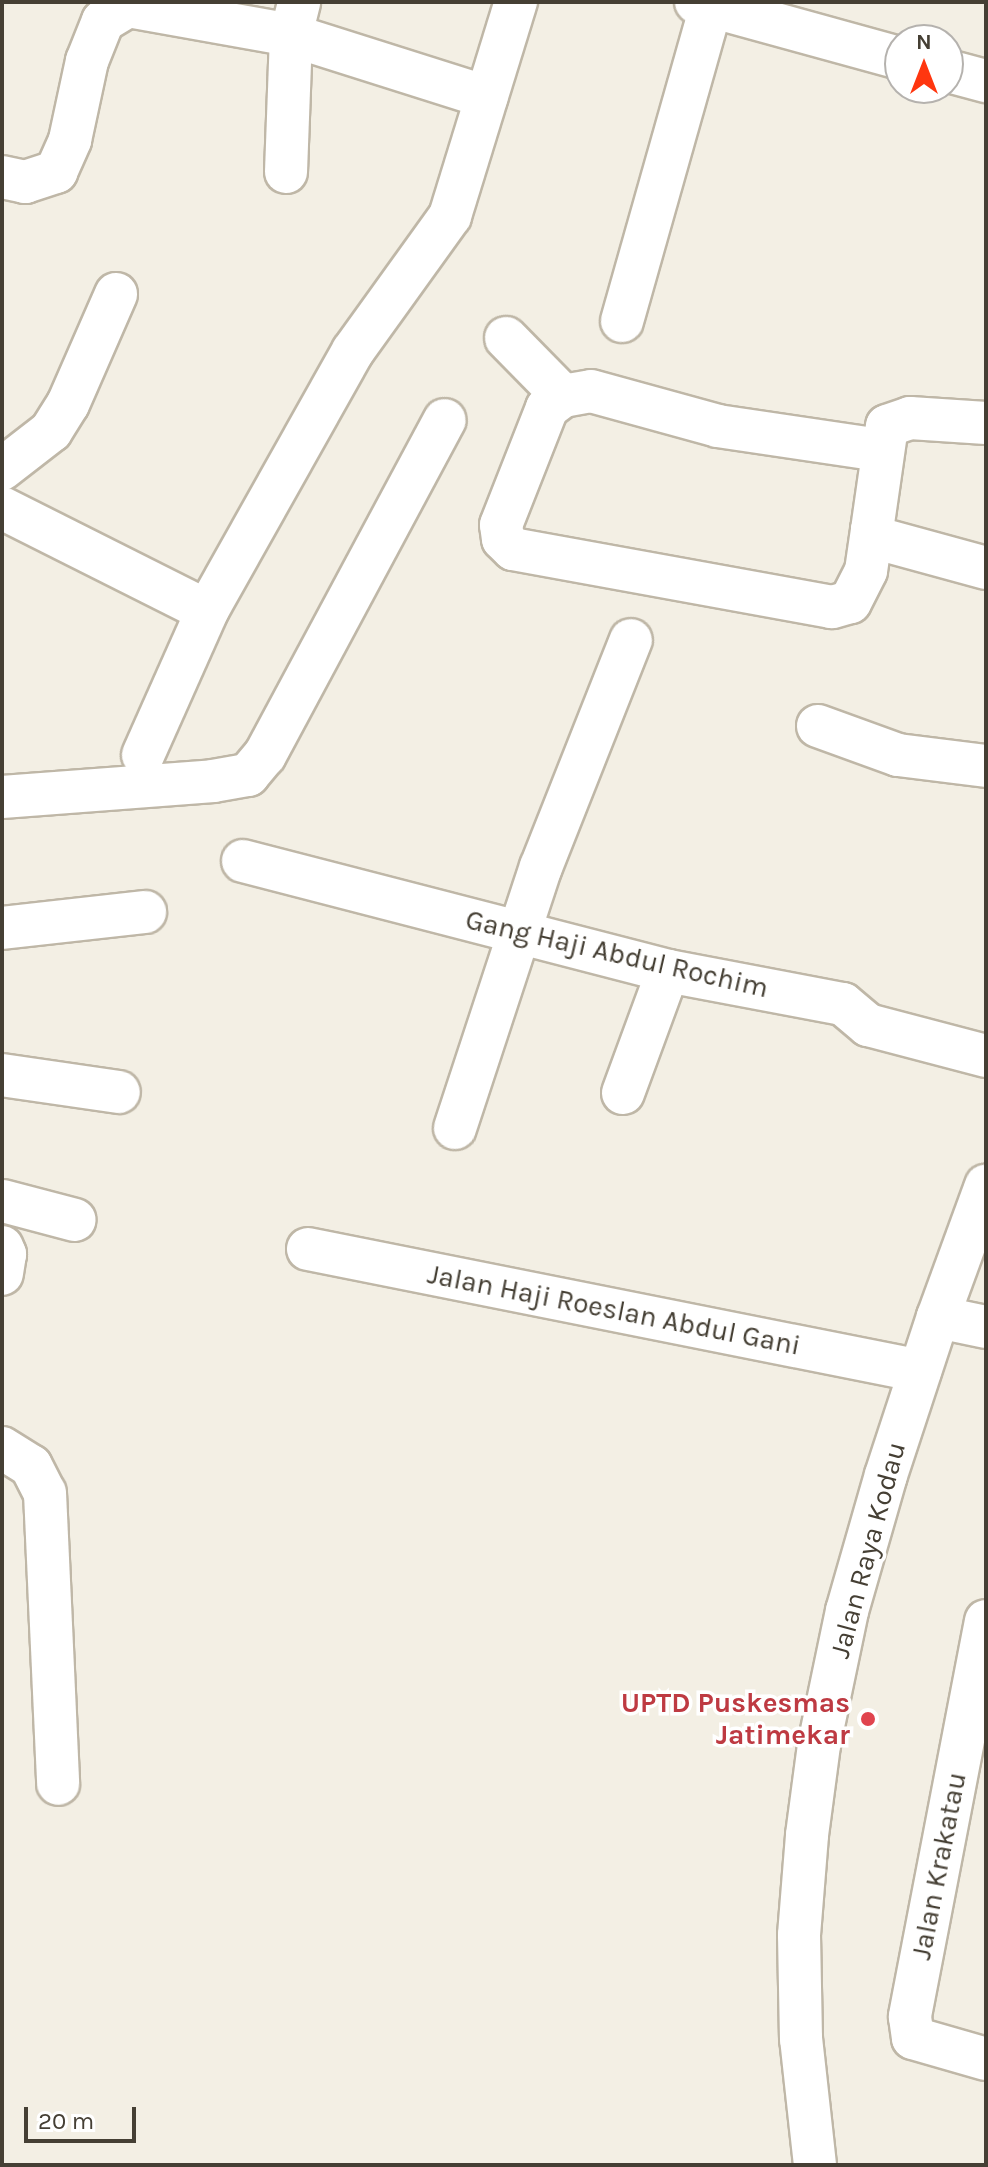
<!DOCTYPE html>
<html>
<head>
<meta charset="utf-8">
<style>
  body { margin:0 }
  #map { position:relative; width:988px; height:2167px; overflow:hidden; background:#f3efe4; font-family:Karla,sans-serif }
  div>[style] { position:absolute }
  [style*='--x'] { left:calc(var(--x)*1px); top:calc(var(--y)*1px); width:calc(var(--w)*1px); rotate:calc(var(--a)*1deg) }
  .roads { filter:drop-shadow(2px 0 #bfb7a7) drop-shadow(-2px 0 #bfb7a7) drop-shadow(0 2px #bfb7a7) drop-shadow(0 -2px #bfb7a7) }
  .minor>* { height:42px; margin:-21px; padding:0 21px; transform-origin:21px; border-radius:21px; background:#fff }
  .dots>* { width:22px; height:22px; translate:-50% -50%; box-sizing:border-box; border:4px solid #fff; border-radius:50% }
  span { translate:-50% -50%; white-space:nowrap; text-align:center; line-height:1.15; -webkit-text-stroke:7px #fff; paint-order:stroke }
  .street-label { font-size:28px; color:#453f34 }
  .health-label { font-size:28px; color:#be3a42; font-weight:700 }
  .right { translate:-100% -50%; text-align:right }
  .frame { position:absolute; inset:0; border:4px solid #453f34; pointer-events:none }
  .north { position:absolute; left:884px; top:24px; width:80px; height:80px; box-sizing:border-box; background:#fff; border:2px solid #b5b2ae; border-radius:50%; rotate:0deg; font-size:22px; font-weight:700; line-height:32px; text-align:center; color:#453f34 }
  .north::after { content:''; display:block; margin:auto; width:28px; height:36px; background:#ff360f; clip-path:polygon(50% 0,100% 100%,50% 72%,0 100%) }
  .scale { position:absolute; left:24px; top:2107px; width:112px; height:36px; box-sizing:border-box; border:4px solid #453f34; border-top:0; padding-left:10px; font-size:24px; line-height:28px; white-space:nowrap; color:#453f34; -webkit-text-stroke:6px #fff; paint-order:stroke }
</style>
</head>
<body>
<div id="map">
  <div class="roads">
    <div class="minor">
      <i style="--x:696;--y:2;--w:212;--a:15.4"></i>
      <i style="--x:948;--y:71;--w:39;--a:15"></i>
      <i style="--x:286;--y:172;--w:137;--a:-87.9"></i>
      <i style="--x:291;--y:35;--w:34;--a:-76"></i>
      <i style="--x:2;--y:177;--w:24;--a:12"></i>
      <i style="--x:25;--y:182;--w:33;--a:-18"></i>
      <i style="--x:56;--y:172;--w:35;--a:-66"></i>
      <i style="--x:70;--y:140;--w:81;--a:-77.9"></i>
      <i style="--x:87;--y:61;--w:43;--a:-68.2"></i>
      <i style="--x:103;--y:21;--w:29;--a:-31"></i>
      <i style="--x:128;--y:6;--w:166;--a:10.1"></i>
      <i style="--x:291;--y:35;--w:205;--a:17.6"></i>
      <i style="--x:622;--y:321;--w:326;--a:-74.2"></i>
      <i style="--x:506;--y:338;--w:81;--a:45.5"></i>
      <i style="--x:986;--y:423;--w:76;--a:-176.2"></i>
      <i style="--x:910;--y:418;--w:24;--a:161"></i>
      <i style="--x:887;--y:426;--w:105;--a:98.2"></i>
      <i style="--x:872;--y:530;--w:12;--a:48"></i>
      <i style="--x:880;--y:539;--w:110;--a:15.3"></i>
      <i style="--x:2;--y:469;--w:62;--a:-37.8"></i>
      <i style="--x:51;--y:431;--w:32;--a:-58"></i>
      <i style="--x:68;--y:404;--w:120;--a:-66.4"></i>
      <i style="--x:2;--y:508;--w:229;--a:26.7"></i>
      <i style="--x:872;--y:530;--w:41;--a:98.3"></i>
      <i style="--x:866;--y:571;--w:35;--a:117"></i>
      <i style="--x:850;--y:602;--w:19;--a:164"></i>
      <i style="--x:832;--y:607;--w:324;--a:-169.7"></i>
      <i style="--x:513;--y:549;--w:14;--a:-135"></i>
      <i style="--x:503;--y:539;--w:14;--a:-98"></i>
      <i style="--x:501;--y:525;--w:126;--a:-68.5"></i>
      <i style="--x:547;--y:408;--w:20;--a:-37"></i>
      <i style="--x:563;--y:396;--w:28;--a:-10"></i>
      <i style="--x:591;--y:391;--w:132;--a:15.4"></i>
      <i style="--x:718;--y:426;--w:165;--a:8.4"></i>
      <i style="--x:818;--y:726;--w:85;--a:19.9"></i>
      <i style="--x:898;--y:755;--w:89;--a:7.1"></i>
      <i style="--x:143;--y:755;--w:158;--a:-66"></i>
      <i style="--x:207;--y:611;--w:298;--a:-60.7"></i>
      <i style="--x:353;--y:351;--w:166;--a:-54.3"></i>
      <i style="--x:450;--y:216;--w:224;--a:-72.9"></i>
      <i style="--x:2;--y:797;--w:212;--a:-4.3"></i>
      <i style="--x:213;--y:781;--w:36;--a:-10"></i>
      <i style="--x:248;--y:775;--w:26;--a:-50"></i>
      <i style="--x:265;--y:755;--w:380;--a:-61.8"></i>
      <i style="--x:243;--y:861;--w:439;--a:14.5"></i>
      <i style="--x:668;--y:971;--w:178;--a:10.7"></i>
      <i style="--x:843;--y:1004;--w:33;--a:40"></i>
      <i style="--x:868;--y:1025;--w:122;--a:14.7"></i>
      <i style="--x:2;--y:928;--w:144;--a:-6.4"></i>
      <i style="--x:2;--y:1075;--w:118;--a:8.3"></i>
      <i style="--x:623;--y:1093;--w:130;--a:-69.8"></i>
      <i style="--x:455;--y:1128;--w:275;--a:-71.8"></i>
      <i style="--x:541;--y:867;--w:244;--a:-68.4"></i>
      <i style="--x:3;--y:1201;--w:74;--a:14.8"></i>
      <i style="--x:2;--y:1247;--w:8;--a:67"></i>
      <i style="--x:5;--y:1254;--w:20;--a:99"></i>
      <i style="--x:308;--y:1249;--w:624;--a:11.27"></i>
      <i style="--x:938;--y:1317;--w:49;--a:11.8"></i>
      <i style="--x:2;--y:1448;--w:34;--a:32"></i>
      <i style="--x:31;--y:1466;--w:30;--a:63"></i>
      <i style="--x:45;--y:1493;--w:291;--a:87.4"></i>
      <i style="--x:986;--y:1621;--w:403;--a:100.9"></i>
      <i style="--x:910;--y:2017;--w:21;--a:82"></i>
      <i style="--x:913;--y:2038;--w:76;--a:16"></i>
      <i style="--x:815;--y:2165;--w:127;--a:-96.3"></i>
      <i style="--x:801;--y:2039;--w:104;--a:-91.1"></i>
      <i style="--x:799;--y:1935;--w:100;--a:-85.4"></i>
      <i style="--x:807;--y:1835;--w:91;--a:-82.4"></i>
      <i style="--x:819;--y:1745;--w:137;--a:-78.2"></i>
      <i style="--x:847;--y:1611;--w:141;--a:-74"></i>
      <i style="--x:886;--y:1475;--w:166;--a:-71.8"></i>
      <i style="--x:938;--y:1317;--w:140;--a:-69.9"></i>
    </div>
  </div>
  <div class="dots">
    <i style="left:868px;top:1719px;background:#e0444e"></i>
  </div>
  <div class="street-label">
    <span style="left:617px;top:954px;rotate:13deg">Gang Haji Abdul Rochim</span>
    <span style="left:614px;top:1310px;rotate:11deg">Jalan Haji Roeslan Abdul Gani</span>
    <span style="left:868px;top:1550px;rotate:-75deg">Jalan Raya Kodau</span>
    <span style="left:939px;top:1866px;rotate:-79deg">Jalan Krakatau</span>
  </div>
  <div class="health-label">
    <span class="right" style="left:850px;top:1719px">UPTD Puskesmas<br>Jatimekar</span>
  </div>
  <div class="frame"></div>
  <div class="north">N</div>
  <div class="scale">20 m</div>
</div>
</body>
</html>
